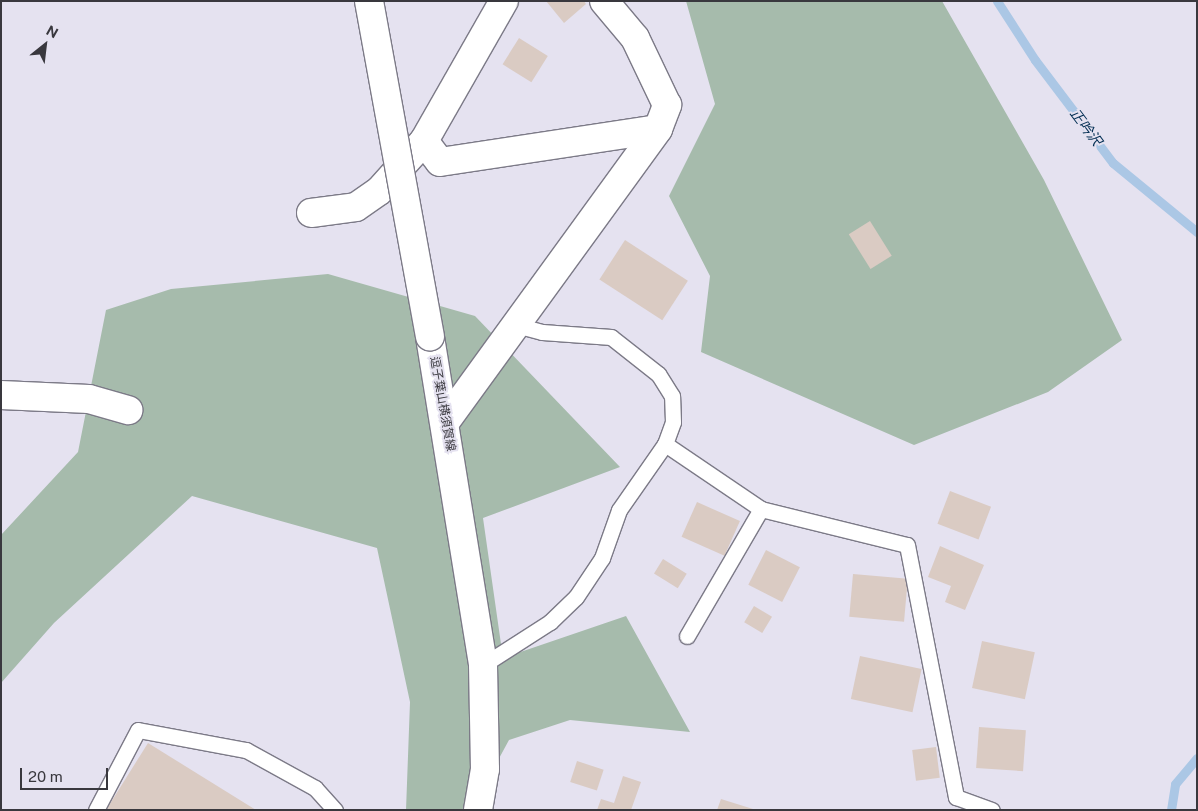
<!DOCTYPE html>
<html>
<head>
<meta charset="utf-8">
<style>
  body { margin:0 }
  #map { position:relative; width:1198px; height:811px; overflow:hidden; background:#e5e2f0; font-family:"Public Sans","Noto Sans JP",sans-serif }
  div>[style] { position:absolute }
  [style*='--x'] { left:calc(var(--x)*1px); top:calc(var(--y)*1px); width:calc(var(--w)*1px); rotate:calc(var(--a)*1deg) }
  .green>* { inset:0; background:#a6bbac }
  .stream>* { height:9px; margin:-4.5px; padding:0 4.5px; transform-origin:4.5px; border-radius:4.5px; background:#abc7e5 }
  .building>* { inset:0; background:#dacbc3; transform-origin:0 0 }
  .roads { filter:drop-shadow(1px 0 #7c7a87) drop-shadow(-1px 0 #7c7a87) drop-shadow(0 1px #7c7a87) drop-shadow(0 -1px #7c7a87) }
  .service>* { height:15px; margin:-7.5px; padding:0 7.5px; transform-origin:7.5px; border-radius:7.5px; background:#fff }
  .minor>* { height:28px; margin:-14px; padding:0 14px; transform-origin:14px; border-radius:14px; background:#fff }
  .secondary>* { height:28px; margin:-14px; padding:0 14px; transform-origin:14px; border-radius:14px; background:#fff }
  .bridges { filter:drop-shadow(1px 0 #7c7a87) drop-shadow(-1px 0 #7c7a87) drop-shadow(0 1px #7c7a87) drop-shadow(0 -1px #7c7a87) }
  .secondary-bridge>* { height:28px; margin:-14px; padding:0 14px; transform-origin:14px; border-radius:14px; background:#fff }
  span { translate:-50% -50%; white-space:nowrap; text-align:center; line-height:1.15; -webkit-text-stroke:4px #e5e2f0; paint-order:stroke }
  .street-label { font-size:12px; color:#39383e }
  .water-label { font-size:14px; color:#012d52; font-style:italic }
  .frame { position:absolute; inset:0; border:2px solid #39383e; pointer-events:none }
  .north { position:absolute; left:20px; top:20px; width:50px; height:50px; -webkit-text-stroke:4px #e5e2f0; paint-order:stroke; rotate:29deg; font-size:14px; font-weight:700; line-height:20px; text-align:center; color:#39383e }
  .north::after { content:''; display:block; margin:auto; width:18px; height:22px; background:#39383e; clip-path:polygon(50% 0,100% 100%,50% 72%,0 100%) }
  .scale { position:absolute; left:20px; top:768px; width:88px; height:22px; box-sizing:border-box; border:2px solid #39383e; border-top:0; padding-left:6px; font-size:15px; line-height:18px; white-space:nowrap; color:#39383e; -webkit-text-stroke:4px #e5e2f0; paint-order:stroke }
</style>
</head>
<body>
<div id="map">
  <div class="green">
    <i style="clip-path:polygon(686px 1px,942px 1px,1044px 180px,1122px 340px,1048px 392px,914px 445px,701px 352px,710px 276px,669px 196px,715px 104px)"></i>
    <i style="clip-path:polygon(328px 274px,475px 316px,620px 467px,483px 518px,503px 658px,626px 616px,690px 732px,570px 720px,509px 740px,471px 810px,406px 810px,410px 702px,377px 548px,192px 496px,54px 623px,1px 683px,1px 535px,78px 452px,106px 310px,171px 289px)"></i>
  </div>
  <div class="stream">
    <i style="--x:997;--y:1;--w:70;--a:57.2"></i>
    <i style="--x:1035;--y:60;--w:129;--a:52.9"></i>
    <i style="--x:1113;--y:163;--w:109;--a:39.4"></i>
    <i style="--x:1171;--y:810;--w:26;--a:-81"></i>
    <i style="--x:1175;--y:784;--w:34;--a:-50"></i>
  </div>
  <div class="building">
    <i style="clip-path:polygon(546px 1px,584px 1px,586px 4px,564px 23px)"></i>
    <i style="left:519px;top:38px;width:34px;height:31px;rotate:32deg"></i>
    <i style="left:870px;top:221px;width:41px;height:25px;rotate:58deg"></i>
    <i style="left:625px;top:240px;width:75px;height:47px;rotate:33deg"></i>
    <i style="left:950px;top:491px;width:44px;height:35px;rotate:21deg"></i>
    <i style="left:697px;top:502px;width:47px;height:38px;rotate:24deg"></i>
    <i style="clip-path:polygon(940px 546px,984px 565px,965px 610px,945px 602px,951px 586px,928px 577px)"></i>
    <i style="left:766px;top:550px;width:38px;height:39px;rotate:27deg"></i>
    <i style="left:663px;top:559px;width:28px;height:17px;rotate:32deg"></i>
    <i style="left:853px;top:574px;width:55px;height:43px;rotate:5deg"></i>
    <i style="left:754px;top:606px;width:21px;height:19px;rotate:31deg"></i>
    <i style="left:982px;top:641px;width:54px;height:48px;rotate:12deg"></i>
    <i style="left:860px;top:656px;width:63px;height:44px;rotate:12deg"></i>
    <i style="left:979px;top:727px;width:47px;height:41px;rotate:4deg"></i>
    <i style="clip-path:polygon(148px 743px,256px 810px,106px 810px)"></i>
    <i style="left:936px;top:747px;width:31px;height:24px;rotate:83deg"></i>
    <i style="left:577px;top:761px;width:28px;height:22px;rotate:18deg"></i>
    <i style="clip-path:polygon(623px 776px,641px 782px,631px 810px,597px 810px,601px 799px,614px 803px)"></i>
    <i style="clip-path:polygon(721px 799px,753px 809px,753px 810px,717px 810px)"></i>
  </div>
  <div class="roads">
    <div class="service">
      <i style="--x:665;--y:444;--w:116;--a:34.1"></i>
      <i style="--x:761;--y:509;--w:150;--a:13.9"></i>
      <i style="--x:907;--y:545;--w:257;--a:79"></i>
      <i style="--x:956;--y:797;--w:38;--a:20"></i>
      <i style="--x:687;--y:636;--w:147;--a:-59.8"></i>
      <i style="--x:483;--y:665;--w:80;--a:-32.7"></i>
      <i style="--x:550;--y:622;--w:36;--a:-44"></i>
      <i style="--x:576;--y:597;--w:47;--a:-56.3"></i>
      <i style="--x:602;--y:558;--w:51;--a:-70.5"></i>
      <i style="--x:619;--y:510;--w:80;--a:-55.1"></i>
      <i style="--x:665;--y:444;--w:23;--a:-70"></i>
      <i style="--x:673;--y:422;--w:26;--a:-92"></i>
      <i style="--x:672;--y:396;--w:26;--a:-122"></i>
      <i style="--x:658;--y:374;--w:60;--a:-141.8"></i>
      <i style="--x:611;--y:337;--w:69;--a:-175.9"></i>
      <i style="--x:542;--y:332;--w:27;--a:-165"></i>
      <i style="--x:96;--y:810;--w:90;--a:-62.3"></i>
      <i style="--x:138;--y:730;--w:110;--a:10.5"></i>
      <i style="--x:246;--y:750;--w:79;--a:28.8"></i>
      <i style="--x:315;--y:788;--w:30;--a:48"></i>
    </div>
    <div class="minor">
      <i style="--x:424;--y:141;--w:26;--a:53"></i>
      <i style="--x:440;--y:162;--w:220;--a:-8.6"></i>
      <i style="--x:311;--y:213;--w:45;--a:-7.6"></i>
      <i style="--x:356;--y:207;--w:28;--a:-35"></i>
      <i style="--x:379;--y:191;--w:67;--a:-48"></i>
      <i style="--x:424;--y:141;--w:161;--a:-60.3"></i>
      <i style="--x:1;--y:395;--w:88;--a:2.6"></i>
      <i style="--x:89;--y:399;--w:41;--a:15.8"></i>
      <i style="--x:446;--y:421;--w:361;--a:-54"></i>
      <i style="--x:658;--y:129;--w:26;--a:-69"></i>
      <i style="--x:667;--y:105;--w:74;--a:-115.5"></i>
      <i style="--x:635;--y:38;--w:48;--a:-130"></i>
    </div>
    <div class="secondary">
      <i style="--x:430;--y:337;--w:332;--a:80.8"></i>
      <i style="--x:483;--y:665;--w:104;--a:88.9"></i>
      <i style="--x:485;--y:769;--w:42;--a:99.7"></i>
    </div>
  </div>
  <div class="bridges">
    <div class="secondary-bridge">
      <i style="--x:369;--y:1;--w:341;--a:79.7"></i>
    </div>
  </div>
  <div class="street-label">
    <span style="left:442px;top:404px;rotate:80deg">逗子葉山横須賀線</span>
  </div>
  <div class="water-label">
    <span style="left:1086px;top:127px;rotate:53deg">正吟沢</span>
  </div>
  <div class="frame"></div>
  <div class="north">N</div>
  <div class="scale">20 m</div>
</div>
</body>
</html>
